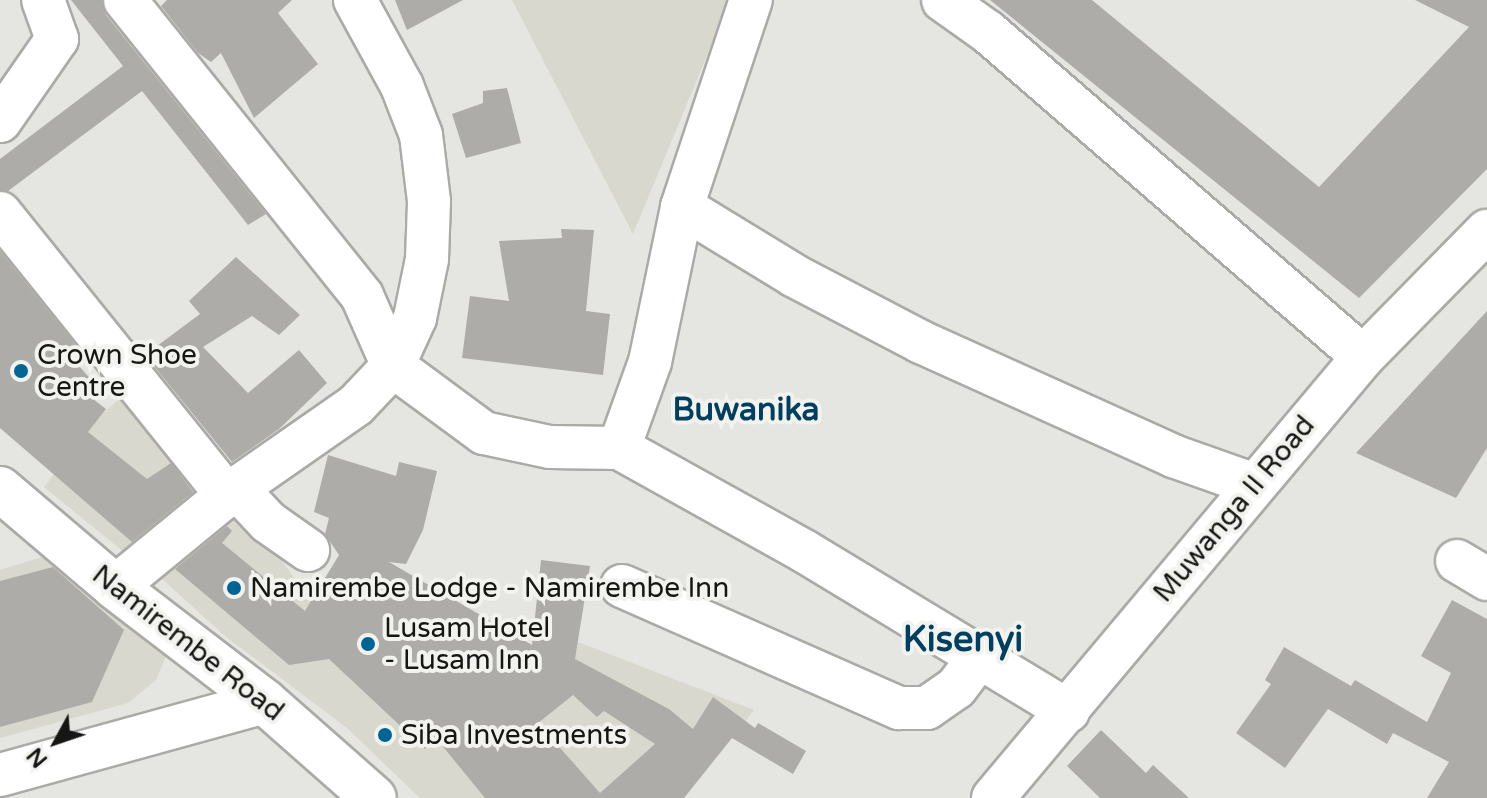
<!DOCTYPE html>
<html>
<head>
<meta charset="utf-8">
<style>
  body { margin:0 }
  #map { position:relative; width:1487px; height:798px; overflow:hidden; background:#e5e5e1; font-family:"Varela Round",sans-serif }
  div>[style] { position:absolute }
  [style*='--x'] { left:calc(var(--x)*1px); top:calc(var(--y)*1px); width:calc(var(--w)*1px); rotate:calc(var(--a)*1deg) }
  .built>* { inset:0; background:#d9d8ce }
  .building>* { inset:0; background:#adaca9 }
  .roads { filter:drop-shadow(2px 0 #aaaaa7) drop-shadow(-2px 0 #aaaaa7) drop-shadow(0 2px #aaaaa7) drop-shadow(0 -2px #aaaaa7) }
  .minor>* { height:42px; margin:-21px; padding:0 21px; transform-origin:21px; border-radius:21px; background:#fff }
  .major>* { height:44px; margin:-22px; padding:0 22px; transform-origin:22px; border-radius:22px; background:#fff }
  .dots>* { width:22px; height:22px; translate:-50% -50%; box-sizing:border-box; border:4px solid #f2f2ee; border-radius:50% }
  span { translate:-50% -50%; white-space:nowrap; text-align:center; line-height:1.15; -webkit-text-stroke:8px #f2f2ee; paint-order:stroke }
  .poi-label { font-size:28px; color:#161615 }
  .left { translate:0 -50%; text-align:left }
  .street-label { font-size:28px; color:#161615 }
  .quarter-label { font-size:32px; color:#003f5f; font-weight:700 }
  .district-label { font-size:36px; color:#003f5f; font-weight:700 }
  .north { position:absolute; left:16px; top:702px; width:80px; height:80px; -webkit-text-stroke:6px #f2f2ee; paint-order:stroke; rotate:230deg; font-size:22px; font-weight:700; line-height:32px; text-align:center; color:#161615 }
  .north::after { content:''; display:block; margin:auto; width:28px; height:36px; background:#161615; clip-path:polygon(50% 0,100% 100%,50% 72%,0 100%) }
</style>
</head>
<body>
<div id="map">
  <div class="built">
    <i style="clip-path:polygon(512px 0,730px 0,633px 234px)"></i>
    <i style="clip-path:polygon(131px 389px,217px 494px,135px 561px,44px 487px,102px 414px)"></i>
    <i style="clip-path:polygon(237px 502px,321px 613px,404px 644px,435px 588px,548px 655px,578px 642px,754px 710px,684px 798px,420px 798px,347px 728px,225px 636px,150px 568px)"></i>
    <i style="clip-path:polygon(52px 554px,166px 656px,156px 680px,128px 703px,0 738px,0 570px)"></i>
  </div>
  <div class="building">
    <i style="clip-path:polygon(71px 0,102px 0,106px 15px,266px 214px,248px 225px,142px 91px,8px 191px,0 190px,0 159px,123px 66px)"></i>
    <i style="clip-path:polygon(167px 0,292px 0,278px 13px,318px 64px,254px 118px,221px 53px,211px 62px,198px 53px,161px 6px)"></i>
    <i style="clip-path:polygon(395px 0,463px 0,407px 30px)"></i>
    <i style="clip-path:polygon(990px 0,1092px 0,1319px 187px,1469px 27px,1415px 0,1487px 0,1487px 169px,1359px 298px)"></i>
    <i style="clip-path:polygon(507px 88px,521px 143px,466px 158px,452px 114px,483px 103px,483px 91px)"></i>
    <i style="clip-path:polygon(561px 229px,594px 230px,586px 311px,610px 314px,603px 375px,462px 358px,470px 296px,509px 301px,499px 241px,562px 238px)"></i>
    <i style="clip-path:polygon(0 251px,79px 349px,71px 357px,95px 384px,84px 392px,106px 409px,88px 432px,147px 479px,171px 463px,193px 492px,132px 542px,0 428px)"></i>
    <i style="clip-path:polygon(236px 257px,300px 315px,279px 335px,252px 316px,203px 347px,248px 393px,299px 350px,327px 383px,279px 429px,232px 462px,145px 355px,200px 314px,189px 301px)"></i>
    <i style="clip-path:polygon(1487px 311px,1487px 448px,1456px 498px,1356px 453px)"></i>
    <i style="clip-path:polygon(evenodd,328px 455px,396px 476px,399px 462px,437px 471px,423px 530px,406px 564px,389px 562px,532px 645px,541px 560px,590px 566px,575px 659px,669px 709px,693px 729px,713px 697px,755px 728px,758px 723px,806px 751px,793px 774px,732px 738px,684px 798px,485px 798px,436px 738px,425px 749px,329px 659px,289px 665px,175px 569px,227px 526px,232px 531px,222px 543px,305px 611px,339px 555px,325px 534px,329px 518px,314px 512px,328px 455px,573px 695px,597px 717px,604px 711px,655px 744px,600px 793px,538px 723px,573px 695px)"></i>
    <i style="clip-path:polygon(53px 567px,124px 630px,92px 702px,0 727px,0 581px)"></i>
    <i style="clip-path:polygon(1452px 600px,1487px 619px,1487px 798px,1427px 798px,1449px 762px,1393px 733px,1387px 744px,1328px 709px,1285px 768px,1236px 733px,1271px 684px,1265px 680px,1284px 647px,1351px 686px,1355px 680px,1427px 722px,1451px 673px,1421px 656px)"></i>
    <i style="clip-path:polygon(1101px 730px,1146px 773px,1153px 765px,1189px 798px,1100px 798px,1067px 766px)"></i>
  </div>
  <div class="roads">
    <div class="minor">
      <i style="--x:125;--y:0;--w:379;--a:51.3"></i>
      <i style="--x:362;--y:296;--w:77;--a:66.1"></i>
      <i style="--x:393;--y:366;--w:113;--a:36.4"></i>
      <i style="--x:484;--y:433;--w:67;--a:12"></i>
      <i style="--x:550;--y:447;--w:69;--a:0.8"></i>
      <i style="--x:619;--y:448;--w:212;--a:29.1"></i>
      <i style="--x:804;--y:551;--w:309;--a:31.2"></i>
      <i style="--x:943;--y:0;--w:55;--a:35.4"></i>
      <i style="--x:988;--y:32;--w:496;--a:40.9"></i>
      <i style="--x:0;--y:121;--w:100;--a:-55.2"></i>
      <i style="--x:57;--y:39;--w:41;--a:-109.7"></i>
      <i style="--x:682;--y:207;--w:132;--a:31.4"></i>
      <i style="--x:795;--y:276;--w:142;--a:27.6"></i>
      <i style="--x:921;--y:342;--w:277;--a:24.3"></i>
      <i style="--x:1173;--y:456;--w:84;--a:19.5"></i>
      <i style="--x:0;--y:213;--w:362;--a:51.2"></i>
      <i style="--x:619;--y:448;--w:91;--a:-70.2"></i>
      <i style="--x:650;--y:362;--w:158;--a:-78.3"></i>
      <i style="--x:682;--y:207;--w:218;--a:-71.6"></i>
      <i style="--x:236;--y:488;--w:47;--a:46.7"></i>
      <i style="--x:268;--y:522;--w:49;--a:35"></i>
      <i style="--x:1457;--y:561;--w:35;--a:31"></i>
      <i style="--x:622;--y:586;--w:303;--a:23.8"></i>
      <i style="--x:899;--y:708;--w:28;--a:0"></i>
      <i style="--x:927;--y:708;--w:35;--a:-35"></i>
      <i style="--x:956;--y:688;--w:39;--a:-53"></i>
      <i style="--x:115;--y:587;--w:145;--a:-39.4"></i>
      <i style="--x:227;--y:495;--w:157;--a:-34.9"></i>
      <i style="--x:356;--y:405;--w:54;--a:-46.5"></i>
      <i style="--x:393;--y:366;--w:53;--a:-65.4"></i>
      <i style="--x:415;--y:318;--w:60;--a:-78.5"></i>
      <i style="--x:427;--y:259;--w:58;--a:-88"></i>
      <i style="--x:429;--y:201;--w:66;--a:-96.9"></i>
      <i style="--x:421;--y:135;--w:53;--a:-111.2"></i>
      <i style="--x:402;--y:86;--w:98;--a:-118.7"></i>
      <i style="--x:0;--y:775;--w:275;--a:-15.4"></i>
      <i style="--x:993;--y:798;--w:576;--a:-50"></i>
      <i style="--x:1363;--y:357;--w:177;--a:-45.5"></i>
    </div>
    <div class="major">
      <i style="--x:0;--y:489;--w:151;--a:40.4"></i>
      <i style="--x:115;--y:587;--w:189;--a:37.5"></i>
      <i style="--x:265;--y:702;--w:145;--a:41.4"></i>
    </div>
  </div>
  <div class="dots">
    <i style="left:21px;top:371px;background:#006594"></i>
    <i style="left:234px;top:588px;background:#006594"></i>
    <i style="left:368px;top:644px;background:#006594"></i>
    <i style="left:385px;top:735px;background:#006594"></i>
  </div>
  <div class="poi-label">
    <span class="left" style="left:37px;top:371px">Crown Shoe<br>Centre</span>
    <span class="left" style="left:250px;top:588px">Namirembe Lodge - Namirembe Inn</span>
    <span class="left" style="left:384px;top:644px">Lusam Hotel<br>- Lusam Inn</span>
    <span class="left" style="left:401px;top:735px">Siba Investments</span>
  </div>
  <div class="street-label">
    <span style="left:1234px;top:509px;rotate:-50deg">Muwanga II Road</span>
    <span style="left:188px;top:643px;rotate:38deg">Namirembe Road</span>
  </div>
  <div class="quarter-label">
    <span style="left:746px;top:410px">Buwanika</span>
  </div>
  <div class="district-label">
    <span style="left:963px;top:640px">Kisenyi</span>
  </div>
  <div class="north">N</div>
</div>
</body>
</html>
